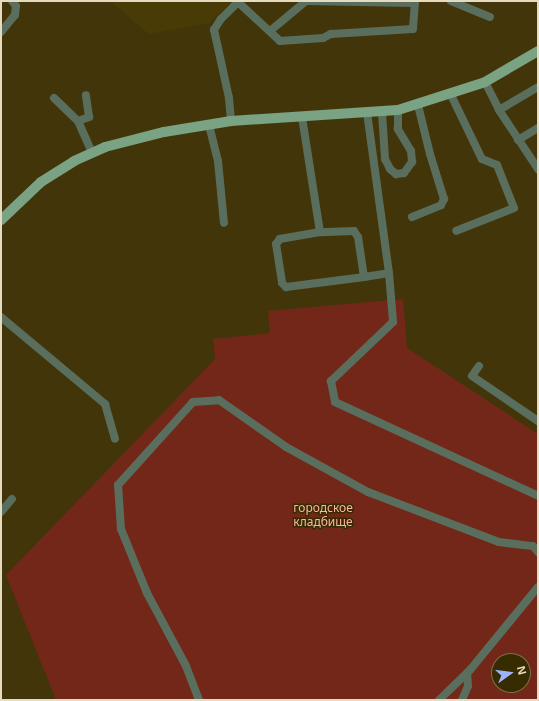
<!DOCTYPE html>
<html>
<head>
<meta charset="utf-8">
<style>
  body { margin:0 }
  #map { position:relative; width:539px; height:701px; overflow:hidden; background:#42350a; font-family:"Noto Sans",sans-serif }
  div>[style] { position:absolute }
  [style*='--x'] { left:calc(var(--x)*1px); top:calc(var(--y)*1px); width:calc(var(--w)*1px); rotate:calc(var(--a)*1deg) }
  .built>* { inset:0; background:#493b06 }
  .green>* { inset:0; background:#732719 }
  .minor>* { height:8px; margin:-4px; padding:0 4px; transform-origin:4px; border-radius:4px; background:#5a6e5e }
  .major>* { height:10px; margin:-5px; padding:0 5px; transform-origin:5px; border-radius:5px; background:#7aa384 }
  span { translate:-50% -50%; white-space:nowrap; text-align:center; line-height:1.15; -webkit-text-stroke:3px #372b00; paint-order:stroke }
  .park-label { font-size:12px; color:#fdb4a5 }
  .frame { position:absolute; inset:0; border:2px solid #e4dbc0; pointer-events:none }
  .north { position:absolute; left:491px; top:653px; width:40px; height:40px; box-sizing:border-box; background:#372b00; border:1px solid #7c714d; border-radius:50%; rotate:76deg; font-size:11px; font-weight:700; line-height:16px; text-align:center; color:#e4dbc0 }
  .north::after { content:''; display:block; margin:auto; width:14px; height:18px; background:#9fb3fd; clip-path:polygon(50% 0,100% 100%,50% 72%,0 100%) }
</style>
</head>
<body>
<div id="map">
  <div class="built">
    <i style="clip-path:polygon(110px 1px,233px 1px,209px 23px,149px 34px)"></i>
  </div>
  <div class="green">
    <i style="clip-path:polygon(evenodd,403px 299px,407px 348px,538px 434px,538px 700px,56px 700px,6px 575px,215px 359px,213px 339px,270px 333px,268px 311px,403px 299px,499px 661px,523px 661px,523px 685px,499px 685px,499px 661px)"></i>
  </div>
  <div class="minor">
    <i style="--x:451;--y:1;--w:42;--a:22.3"></i>
    <i style="--x:238;--y:2;--w:57;--a:42.9"></i>
    <i style="--x:280;--y:41;--w:43;--a:-4"></i>
    <i style="--x:323;--y:38;--w:9;--a:-27"></i>
    <i style="--x:331;--y:34;--w:82;--a:-3.5"></i>
    <i style="--x:413;--y:29;--w:28;--a:-86"></i>
    <i style="--x:270;--y:31;--w:47;--a:-39.8"></i>
    <i style="--x:306;--y:1;--w:109;--a:1.1"></i>
    <i style="--x:1;--y:32;--w:22;--a:-51"></i>
    <i style="--x:15;--y:15;--w:9;--a:-84"></i>
    <i style="--x:16;--y:6;--w:6;--a:-129"></i>
    <i style="--x:485;--y:82;--w:31;--a:63"></i>
    <i style="--x:499;--y:110;--w:71;--a:56.5"></i>
    <i style="--x:451;--y:95;--w:71;--a:64.2"></i>
    <i style="--x:482;--y:159;--w:16;--a:22"></i>
    <i style="--x:497;--y:165;--w:46;--a:68.4"></i>
    <i style="--x:514;--y:208;--w:62;--a:158.4"></i>
    <i style="--x:54;--y:98;--w:33;--a:44"></i>
    <i style="--x:78;--y:121;--w:34;--a:66"></i>
    <i style="--x:499;--y:110;--w:45;--a:-30.5"></i>
    <i style="--x:382;--y:112;--w:47;--a:86.3"></i>
    <i style="--x:385;--y:159;--w:11;--a:63"></i>
    <i style="--x:390;--y:169;--w:8;--a:40"></i>
    <i style="--x:396;--y:174;--w:8;--a:-7"></i>
    <i style="--x:404;--y:173;--w:14;--a:-54"></i>
    <i style="--x:412;--y:162;--w:11;--a:-95"></i>
    <i style="--x:411;--y:151;--w:26;--a:-121"></i>
    <i style="--x:398;--y:129;--w:19;--a:-90"></i>
    <i style="--x:302;--y:117;--w:116;--a:81.1"></i>
    <i style="--x:78;--y:121;--w:12;--a:-20"></i>
    <i style="--x:89;--y:117;--w:22;--a:-98"></i>
    <i style="--x:231;--y:121;--w:23;--a:-95"></i>
    <i style="--x:229;--y:98;--w:70;--a:-102.4"></i>
    <i style="--x:214;--y:30;--w:13;--a:-58"></i>
    <i style="--x:221;--y:19;--w:25;--a:-45"></i>
    <i style="--x:209;--y:125;--w:37;--a:76"></i>
    <i style="--x:218;--y:161;--w:62;--a:84.5"></i>
    <i style="--x:518;--y:140;--w:23;--a:-31"></i>
    <i style="--x:412;--y:217;--w:31;--a:-22"></i>
    <i style="--x:441;--y:205;--w:7;--a:-63"></i>
    <i style="--x:444;--y:199;--w:47;--a:-107.3"></i>
    <i style="--x:430;--y:154;--w:50;--a:-103.8"></i>
    <i style="--x:389;--y:273;--w:49;--a:85.3"></i>
    <i style="--x:393;--y:322;--w:86;--a:136.4"></i>
    <i style="--x:331;--y:381;--w:21;--a:79"></i>
    <i style="--x:335;--y:402;--w:224;--a:24.8"></i>
    <i style="--x:364;--y:277;--w:40;--a:-98.5"></i>
    <i style="--x:358;--y:237;--w:7;--a:-124"></i>
    <i style="--x:354;--y:231;--w:34;--a:178"></i>
    <i style="--x:320;--y:232;--w:41;--a:170.1"></i>
    <i style="--x:280;--y:239;--w:6;--a:129"></i>
    <i style="--x:276;--y:244;--w:39;--a:81"></i>
    <i style="--x:282;--y:283;--w:6;--a:45"></i>
    <i style="--x:286;--y:287;--w:79;--a:-7.3"></i>
    <i style="--x:364;--y:277;--w:25;--a:-9"></i>
    <i style="--x:389;--y:273;--w:162;--a:-97.8"></i>
    <i style="--x:1;--y:317;--w:136;--a:39.9"></i>
    <i style="--x:105;--y:404;--w:36;--a:74"></i>
    <i style="--x:479;--y:366;--w:12;--a:125"></i>
    <i style="--x:472;--y:376;--w:80;--a:34.3"></i>
    <i style="--x:1;--y:512;--w:17;--a:-50"></i>
    <i style="--x:199;--y:700;--w:36;--a:-111"></i>
    <i style="--x:186;--y:666;--w:83;--a:-118.1"></i>
    <i style="--x:147;--y:593;--w:69;--a:-112.1"></i>
    <i style="--x:121;--y:529;--w:44;--a:-93.9"></i>
    <i style="--x:118;--y:485;--w:112;--a:-47.9"></i>
    <i style="--x:193;--y:402;--w:26;--a:-4"></i>
    <i style="--x:219;--y:400;--w:82;--a:35"></i>
    <i style="--x:286;--y:447;--w:94;--a:28.8"></i>
    <i style="--x:368;--y:492;--w:140;--a:20.9"></i>
    <i style="--x:499;--y:542;--w:34;--a:7"></i>
    <i style="--x:533;--y:546;--w:8;--a:50"></i>
    <i style="--x:439;--y:700;--w:43;--a:-44.1"></i>
    <i style="--x:470;--y:670;--w:107;--a:-50.7"></i>
    <i style="--x:462;--y:700;--w:15;--a:-67"></i>
    <i style="--x:468;--y:686;--w:13;--a:-94"></i>
  </div>
  <div class="major">
    <i style="--x:1;--y:220;--w:55;--a:-43.5"></i>
    <i style="--x:41;--y:182;--w:39;--a:-32"></i>
    <i style="--x:74;--y:161;--w:34;--a:-24"></i>
    <i style="--x:105;--y:147;--w:61;--a:-14.3"></i>
    <i style="--x:164;--y:132;--w:68;--a:-9.3"></i>
    <i style="--x:231;--y:121;--w:167;--a:-3.8"></i>
    <i style="--x:398;--y:110;--w:91;--a:-17.8"></i>
    <i style="--x:485;--y:82;--w:61;--a:-30.3"></i>
  </div>
  <div class="park-label">
    <span style="left:323px;top:515px">городское<br>кладбище</span>
  </div>
  <div class="frame"></div>
  <div class="north">N</div>
</div>
</body>
</html>
